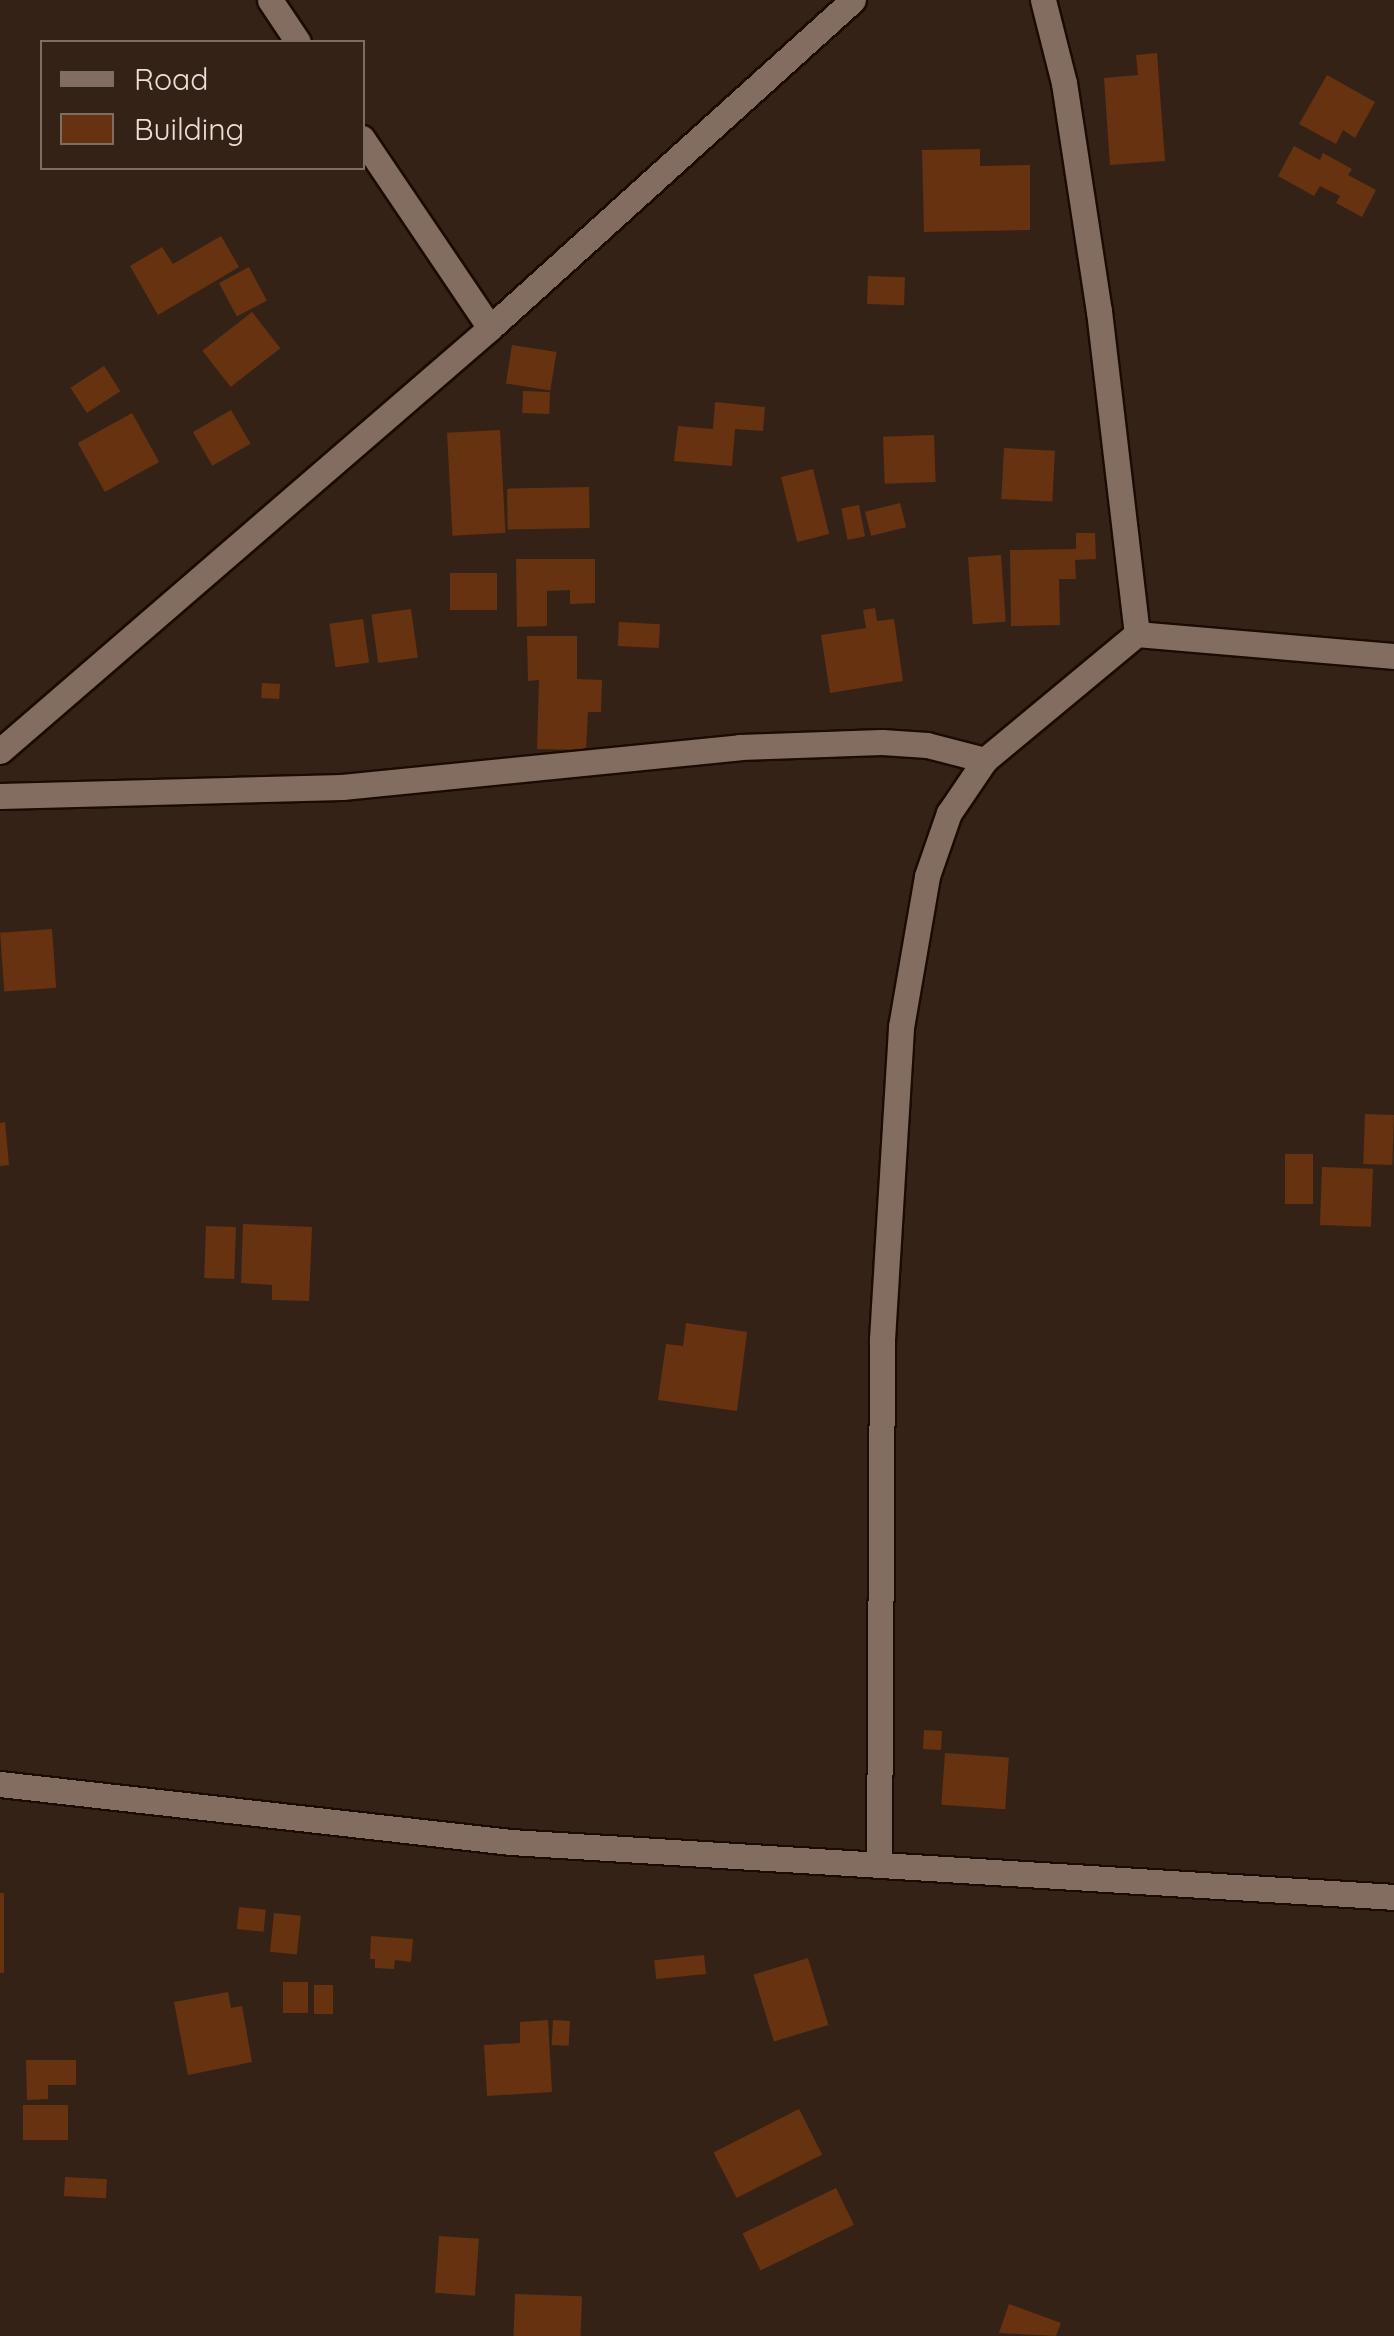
<!DOCTYPE html>
<html>
<head>
<meta charset="utf-8">
<style>
  body { margin:0 }
  #map { position:relative; width:1394px; height:2336px; overflow:hidden; background:#342217; font-family:Quicksand,sans-serif }
  div>[style] { position:absolute }
  [style*='--x'] { left:calc(var(--x)*1px); top:calc(var(--y)*1px); width:calc(var(--w)*1px); rotate:calc(var(--a)*1deg) }
  .building>* { inset:0; background:#67320f; transform-origin:0 0 }
  .roads { filter:drop-shadow(2px 0 #1b0b03) drop-shadow(-2px 0 #1b0b03) drop-shadow(0 2px #1b0b03) drop-shadow(0 -2px #1b0b03) }
  .minor>* { height:25px; margin:-12.5px; padding:0 12.5px; transform-origin:12.5px; border-radius:12.5px; background:#836d61 }
  span { translate:-50% -50%; white-space:nowrap; text-align:center; line-height:1.15; -webkit-text-stroke:8px #342217; paint-order:stroke }
  .legend { position:absolute; left:40px; top:40px; width:325px; height:130px; box-sizing:border-box; background:#342217; border:2px solid #7d6e64; margin:0; padding:12px 18px; list-style:none; font-size:30px; color:#ebdfd8 }
  .legend li { display:flex; align-items:center; gap:20px; height:50px }
  .legend b { width:50px; border:2px solid #7d6e64 }
</style>
</head>
<body>
<div id="map">
  <div class="building">
    <i style="clip-path:polygon(1157px 53px,1165px 161px,1110px 165px,1104px 78px,1138px 75px,1136px 55px)"></i>
    <i style="clip-path:polygon(1327px 75px,1375px 102px,1355px 138px,1343px 130px,1336px 144px,1299px 124px)"></i>
    <i style="clip-path:polygon(1294px 146px,1320px 160px,1323px 153px,1352px 169px,1348px 175px,1376px 190px,1362px 217px,1336px 203px,1340px 196px,1320px 186px,1314px 196px,1278px 176px)"></i>
    <i style="clip-path:polygon(980px 149px,980px 166px,1030px 165px,1030px 230px,924px 232px,922px 150px)"></i>
    <i style="clip-path:polygon(221px 236px,239px 267px,158px 315px,130px 266px,162px 247px,173px 264px)"></i>
    <i style="left:249px;top:267px;width:38px;height:34px;rotate:62deg"></i>
    <i style="left:868px;top:276px;width:37px;height:28px;rotate:2deg"></i>
    <i style="left:252px;top:312px;width:46px;height:63px;rotate:52deg"></i>
    <i style="left:512px;top:345px;width:45px;height:39px;rotate:9deg"></i>
    <i style="left:104px;top:366px;width:30px;height:40px;rotate:57deg"></i>
    <i style="left:523px;top:391px;width:27px;height:22px;rotate:2deg"></i>
    <i style="clip-path:polygon(715px 402px,765px 407px,763px 431px,735px 429px,732px 466px,674px 461px,678px 426px,713px 429px)"></i>
    <i style="left:231px;top:410px;width:39px;height:44px;rotate:60deg"></i>
    <i style="left:132px;top:413px;width:56px;height:62px;rotate:61deg"></i>
    <i style="left:500px;top:430px;width:103px;height:53px;rotate:87deg"></i>
    <i style="left:934px;top:435px;width:47px;height:51px;rotate:88deg"></i>
    <i style="left:1004px;top:448px;width:51px;height:51px;rotate:3deg"></i>
    <i style="left:813px;top:469px;width:67px;height:33px;rotate:76deg"></i>
    <i style="left:589px;top:487px;width:41px;height:82px;rotate:89deg"></i>
    <i style="left:900px;top:503px;width:25px;height:36px;rotate:76deg"></i>
    <i style="left:859px;top:505px;width:32px;height:18px;rotate:79deg"></i>
    <i style="clip-path:polygon(1076px 533px,1095px 533px,1096px 559px,1075px 560px,1076px 579px,1059px 579px,1060px 625px,1011px 626px,1010px 550px,1076px 549px)"></i>
    <i style="left:1001px;top:555px;width:67px;height:33px;rotate:86deg"></i>
    <i style="clip-path:polygon(516px 559px,595px 559px,595px 603px,570px 604px,570px 590px,547px 591px,547px 626px,517px 627px)"></i>
    <i style="left:450px;top:573px;width:47px;height:37px"></i>
    <i style="clip-path:polygon(875px 608px,877px 621px,894px 619px,903px 681px,830px 693px,821px 635px,866px 628px,863px 610px)"></i>
    <i style="left:411px;top:609px;width:49px;height:40px;rotate:82deg"></i>
    <i style="left:363px;top:619px;width:44px;height:34px;rotate:82deg"></i>
    <i style="left:619px;top:622px;width:41px;height:24px;rotate:3deg"></i>
    <i style="clip-path:polygon(527px 636px,577px 636px,577px 679px,602px 680px,601px 712px,588px 712px,586px 750px,537px 749px,539px 680px,528px 681px)"></i>
    <i style="left:262px;top:683px;width:18px;height:15px;rotate:3deg"></i>
    <i style="left:52px;top:929px;width:59px;height:52px;rotate:86deg"></i>
    <i style="left:1365px;top:1114px;width:29px;height:50px;rotate:2deg"></i>
    <i style="clip-path:polygon(5px 1122px,9px 1165px,0 1166px,0 1123px)"></i>
    <i style="left:1285px;top:1154px;width:28px;height:50px"></i>
    <i style="left:1322px;top:1167px;width:51px;height:58px;rotate:2deg"></i>
    <i style="clip-path:polygon(243px 1224px,312px 1227px,309px 1301px,272px 1300px,272px 1285px,241px 1283px)"></i>
    <i style="left:206px;top:1226px;width:30px;height:52px;rotate:2deg"></i>
    <i style="clip-path:polygon(686px 1323px,747px 1332px,737px 1411px,658px 1400px,666px 1344px,683px 1346px)"></i>
    <i style="left:924px;top:1730px;width:18px;height:19px;rotate:3deg"></i>
    <i style="left:945px;top:1753px;width:64px;height:52px;rotate:4deg"></i>
    <i style="left:0;top:1893px;width:4px;height:80px"></i>
    <i style="left:239px;top:1907px;width:27px;height:22px;rotate:6deg"></i>
    <i style="left:274px;top:1913px;width:27px;height:39px;rotate:6deg"></i>
    <i style="clip-path:polygon(371px 1936px,413px 1939px,411px 1962px,395px 1960px,394px 1969px,375px 1968px,375px 1959px,370px 1959px)"></i>
    <i style="left:704px;top:1955px;width:19px;height:50px;rotate:84deg"></i>
    <i style="left:808px;top:1958px;width:70px;height:57px;rotate:73deg"></i>
    <i style="left:283px;top:1982px;width:25px;height:31px"></i>
    <i style="left:314px;top:1985px;width:19px;height:29px"></i>
    <i style="clip-path:polygon(228px 1992px,231px 2008px,242px 2006px,252px 2062px,188px 2075px,174px 2002px)"></i>
    <i style="clip-path:polygon(548px 2020px,552px 2092px,487px 2096px,484px 2045px,520px 2043px,520px 2022px)"></i>
    <i style="left:553px;top:2020px;width:17px;height:25px;rotate:3deg"></i>
    <i style="clip-path:polygon(26px 2060px,76px 2060px,76px 2085px,48px 2085px,48px 2099px,27px 2100px)"></i>
    <i style="left:23px;top:2105px;width:45px;height:35px"></i>
    <i style="left:799px;top:2109px;width:51px;height:96px;rotate:63deg"></i>
    <i style="left:65px;top:2177px;width:42px;height:19px;rotate:3deg"></i>
    <i style="left:836px;top:2188px;width:41px;height:104px;rotate:64deg"></i>
    <i style="left:439px;top:2236px;width:40px;height:57px;rotate:4deg"></i>
    <i style="left:515px;top:2294px;width:67px;height:42px;rotate:2deg"></i>
    <i style="clip-path:polygon(1009px 2304px,1061px 2323px,1056px 2336px,999px 2333px)"></i>
  </div>
  <div class="roads">
    <div class="minor">
      <i style="--x:270;--y:0;--w:50;--a:56.3"></i>
      <i style="--x:1043;--y:0;--w:86;--a:75.8"></i>
      <i style="--x:1064;--y:83;--w:231;--a:81.3"></i>
      <i style="--x:1099;--y:311;--w:325;--a:83.3"></i>
      <i style="--x:362;--y:138;--w:229;--a:56"></i>
      <i style="--x:0;--y:751;--w:647;--a:-40.8"></i>
      <i style="--x:490;--y:328;--w:489;--a:-42.1"></i>
      <i style="--x:0;--y:796;--w:342;--a:-1.5"></i>
      <i style="--x:342;--y:787;--w:400;--a:-5.7"></i>
      <i style="--x:740;--y:747;--w:142;--a:-2"></i>
      <i style="--x:882;--y:742;--w:45;--a:3.8"></i>
      <i style="--x:927;--y:745;--w:60;--a:14.5"></i>
      <i style="--x:0;--y:1784;--w:514;--a:6.48"></i>
      <i style="--x:511;--y:1842;--w:885;--a:3.56"></i>
      <i style="--x:879;--y:1864;--w:525;--a:-89.67"></i>
      <i style="--x:882;--y:1339;--w:313;--a:-86.5"></i>
      <i style="--x:901;--y:1027;--w:153;--a:-80.2"></i>
      <i style="--x:927;--y:876;--w:67;--a:-70.8"></i>
      <i style="--x:949;--y:813;--w:64;--a:-55.8"></i>
      <i style="--x:985;--y:760;--w:197;--a:-39.7"></i>
      <i style="--x:1137;--y:634;--w:258;--a:4.9"></i>
    </div>
  </div>
  <ul class="legend">
  <li><b style="height:12px;background:#836d61"></b>Road</li>
  <li><b style="height:28px;background:#67320f"></b>Building</li>
  </ul>
</div>
</body>
</html>
